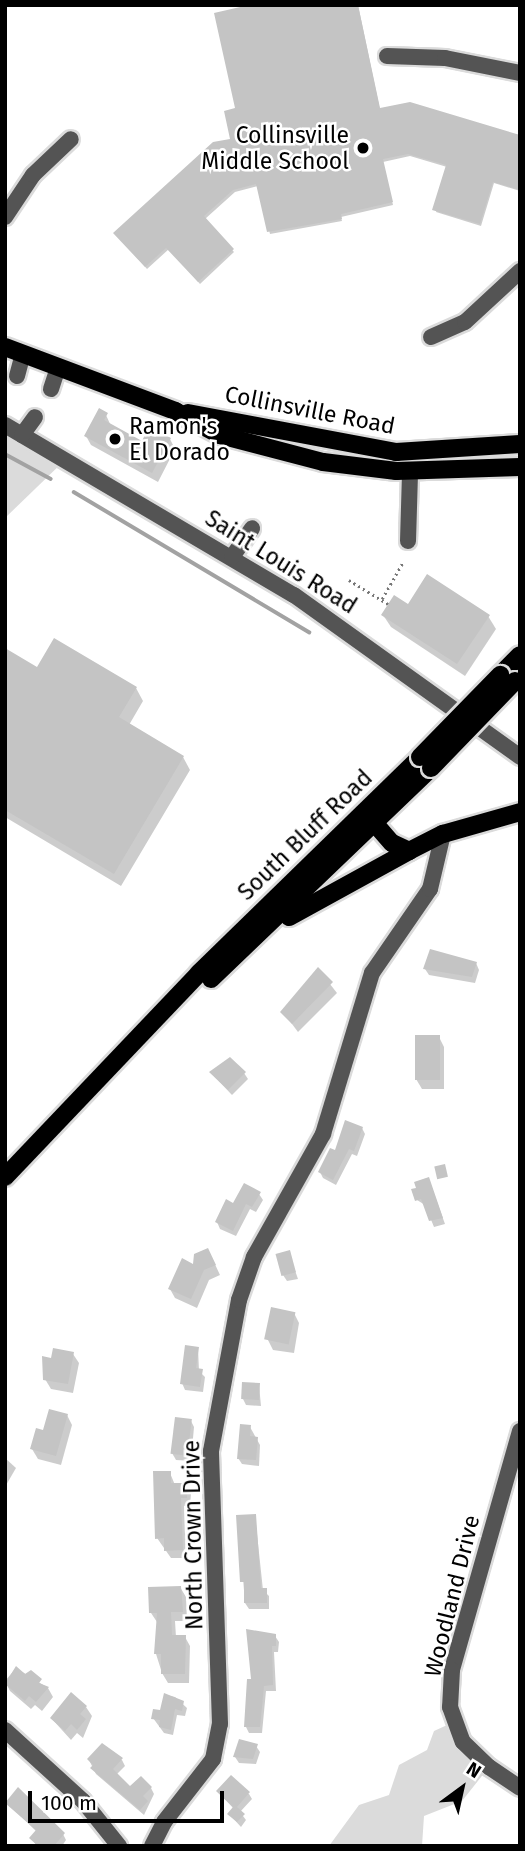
<!DOCTYPE html>
<html>
<head>
<meta charset="utf-8">
<style>
  body { margin:0 }
  #map { position:relative; width:525px; height:1851px; overflow:hidden; background:#fff; font-family:"Fira Sans",sans-serif }
  div>[style] { position:absolute }
  [style*='--x'] { left:calc(var(--x)*1px); top:calc(var(--y)*1px); width:calc(var(--w)*1px); rotate:calc(var(--a)*1deg) }
  .green>* { inset:0; background:#dbdbdb }
  .shadow>* { inset:0; background:#0003 }
  .stream>* { height:3.5px; margin:-1.75px; padding:0 1.75px; transform-origin:1.75px; border-radius:1.75px; background:#a2a2a2 }
  .building>* { inset:0; background:#c4c4c4; transform-origin:0 0 }
  .path>* { height:2.5px; margin-top:-1.25px; transform-origin:0; background:repeating-linear-gradient(90deg,#767676 0 2px,transparent 0 5.5px) }
  .roads { filter:drop-shadow(2px 0 #dbdbdb) drop-shadow(-2px 0 #dbdbdb) drop-shadow(0 2px #dbdbdb) drop-shadow(0 -2px #dbdbdb) }
  .minor>* { height:16px; margin:-8px; padding:0 8px; transform-origin:8px; border-radius:8px; background:#545454 }
  .major>* { height:18px; margin:-9px; padding:0 9px; transform-origin:9px; border-radius:9px; background:#000 }
  .bridges { filter:drop-shadow(2px 0 #dbdbdb) drop-shadow(-2px 0 #dbdbdb) drop-shadow(0 2px #dbdbdb) drop-shadow(0 -2px #dbdbdb) }
  .major-bridge>* { height:18px; margin:-9px; padding:0 9px; transform-origin:9px; border-radius:9px; background:#000 }
  .dots>* { width:19px; height:19px; translate:-50% -50%; box-sizing:border-box; border:4px solid #fff; border-radius:50% }
  span { translate:-50% -50%; white-space:nowrap; text-align:center; line-height:1.15; -webkit-text-stroke:5px #fff; paint-order:stroke }
  .poi-label { font-size:23px; color:#000 }
  .right { translate:-100% -50%; text-align:right }
  .left { translate:0 -50%; text-align:left }
  .street-label { font-size:23px; color:#000 }
  .frame { position:absolute; inset:0; border:7px solid #000; pointer-events:none }
  .north { position:absolute; left:427px; top:1753px; width:70px; height:70px; -webkit-text-stroke:5px #fff; paint-order:stroke; rotate:33deg; font-size:19px; font-weight:700; line-height:28px; text-align:center; color:#000 }
  .north::after { content:''; display:block; margin:auto; width:24px; height:32px; background:#000; clip-path:polygon(50% 0,100% 100%,50% 72%,0 100%) }
  .scale { position:absolute; left:28px; top:1791px; width:196px; height:32px; box-sizing:border-box; border:4px solid #000; border-top:0; padding-left:9px; font-size:21px; line-height:24px; white-space:nowrap; color:#000; -webkit-text-stroke:5px #fff; paint-order:stroke }
</style>
</head>
<body>
<div id="map">
  <div class="green">
    <i style="clip-path:polygon(5px 425px,65px 460px,5px 518px)"></i>
    <i style="clip-path:polygon(456px 1721px,489px 1767px,462px 1801px,424px 1816px,422px 1846px,329px 1846px,359px 1805px,389px 1795px,399px 1765px,427px 1750px,434px 1731px)"></i>
  </div>
  <div class="shadow">
    <i style="clip-path:polygon(358px 5px,380px 110px,520px 137px,520px 191px,494px 183px,481px 226px,436px 212px,447px 167px,410px 156px,383px 162px,393px 205px,341px 217px,342px 221px,270px 234px,258px 186px,235px 192px,205px 219px,234px 252px,200px 284px,169px 249px,147px 269px,117px 235px,232px 140px,237px 110px)"></i>
    <i style="clip-path:polygon(106px 415px,111px 426px,142px 443px,170px 439px,175px 449px,158px 482px,91px 445px,86px 436px)"></i>
    <i style="clip-path:polygon(408px 606px,488px 616px,496px 629px,465px 676px,391px 627px,383px 615px)"></i>
    <i style="clip-path:polygon(5px 650px,37px 669px,136px 688px,143px 701px,129px 725px,183px 757px,190px 770px,121px 886px,5px 817px)"></i>
    <i style="clip-path:polygon(476px 963px,479px 970px,475px 983px,429px 975px,425px 969px)"></i>
    <i style="clip-path:polygon(319px 970px,337px 993px,298px 1032px,283px 1012px)"></i>
    <i style="clip-path:polygon(439px 1037px,444px 1047px,444px 1089px,422px 1089px,416px 1079px)"></i>
    <i style="clip-path:polygon(211px 1073px,244px 1073px,248px 1079px,232px 1095px)"></i>
    <i style="clip-path:polygon(362px 1128px,365px 1134px,357px 1156px,352px 1154px,336px 1185px,323px 1178px,320px 1172px)"></i>
    <i style="clip-path:polygon(431px 1185px,445px 1224px,434px 1227px,425px 1205px,417px 1200px)"></i>
    <i style="clip-path:polygon(259px 1194px,263px 1200px,256px 1212px,250px 1209px,236px 1236px,220px 1229px,217px 1222px,234px 1205px)"></i>
    <i style="clip-path:polygon(289px 1253px,298px 1279px,287px 1281px,283px 1275px)"></i>
    <i style="clip-path:polygon(213px 1260px,220px 1275px,209px 1280px,197px 1308px,175px 1298px,170px 1289px,195px 1266px)"></i>
    <i style="clip-path:polygon(294px 1313px,299px 1323px,294px 1353px,273px 1350px,268px 1340px)"></i>
    <i style="clip-path:polygon(198px 1348px,199px 1371px,205px 1377px,203px 1392px,185px 1390px,182px 1383px)"></i>
    <i style="clip-path:polygon(73px 1354px,79px 1363px,73px 1393px,51px 1389px,45px 1379px,52px 1360px)"></i>
    <i style="clip-path:polygon(259px 1385px,261px 1406px,246px 1405px,243px 1399px)"></i>
    <i style="clip-path:polygon(67px 1415px,72px 1425px,61px 1465px,38px 1459px,32px 1449px)"></i>
    <i style="clip-path:polygon(191px 1421px,194px 1427px,191px 1461px,176px 1460px,172px 1453px)"></i>
    <i style="clip-path:polygon(250px 1427px,260px 1445px,259px 1466px,242px 1464px,238px 1458px)"></i>
    <i style="clip-path:polygon(5px 1458px,16px 1468px,5px 1487px)"></i>
    <i style="clip-path:polygon(170px 1473px,175px 1485px,186px 1485px,191px 1493px,190px 1506px,184px 1506px,186px 1558px,171px 1558px,157px 1538px)"></i>
    <i style="clip-path:polygon(255px 1515px,263px 1590px,269px 1596px,269px 1609px,249px 1609px,245px 1603px,238px 1516px)"></i>
    <i style="clip-path:polygon(180px 1587px,186px 1597px,187px 1621px,175px 1621px,176px 1637px,185px 1637px,190px 1646px,189px 1683px,168px 1683px,162px 1673px,156px 1654px,157px 1622px,151px 1613px)"></i>
    <i style="clip-path:polygon(275px 1636px,279px 1642px,278px 1652px,274px 1652px,276px 1691px,266px 1691px,262px 1733px,249px 1733px,246px 1727px,253px 1681px)"></i>
    <i style="clip-path:polygon(16px 1668px,48px 1688px,53px 1697px,42px 1711px,35px 1705px,31px 1709px,10px 1691px,5px 1681px)"></i>
    <i style="clip-path:polygon(165px 1695px,175px 1697px,187px 1708px,185px 1716px,177px 1715px,173px 1735px,164px 1733px,153px 1718px,162px 1712px)"></i>
    <i style="clip-path:polygon(86px 1707px,92px 1716px,83px 1738px,77px 1733px,71px 1740px,52px 1719px)"></i>
    <i style="clip-path:polygon(102px 1746px,122px 1760px,125px 1766px,116px 1775px,130px 1789px,141px 1778px,151px 1788px,154px 1794px,144px 1815px,96px 1774px,89px 1760px)"></i>
    <i style="clip-path:polygon(256px 1746px,260px 1752px,256px 1764px,239px 1763px,235px 1757px)"></i>
    <i style="clip-path:polygon(218px 1792px,249px 1794px,252px 1799px,240px 1812px,246px 1820px,241px 1827px,229px 1814px,234px 1809px)"></i>
    <i style="clip-path:polygon(7px 1803px,63px 1834px,66px 1840px,62px 1846px,37px 1846px,31px 1838px,37px 1832px)"></i>
  </div>
  <div class="stream">
    <i style="--x:5;--y:454;--w:52;--a:28.5"></i>
    <i style="--x:74;--y:492;--w:274;--a:30.8"></i>
  </div>
  <div class="building">
    <i style="clip-path:polygon(249px 5px,358px 5px,380px 108px,410px 102px,520px 135px,520px 190px,493px 182px,480px 224px,432px 210px,446px 165px,408px 154px,383px 159px,393px 202px,341px 214px,342px 219px,267px 232px,256px 184px,233px 190px,204px 216px,234px 249px,198px 282px,166px 248px,145px 267px,113px 233px,213px 142px,230px 139px,224px 111px,235px 108px,214px 13px)"></i>
    <i style="clip-path:polygon(99px 408px,108px 413px,104px 420px,142px 441px,149px 426px,171px 438px,152px 473px,84px 436px)"></i>
    <i style="clip-path:polygon(427px 574px,490px 615px,457px 664px,381px 615px,394px 595px,408px 604px)"></i>
    <i style="clip-path:polygon(54px 638px,137px 687px,119px 717px,184px 756px,114px 874px,5px 810px,5px 648px,37px 667px)"></i>
    <i style="clip-path:polygon(430px 949px,477px 962px,472px 977px,423px 969px)"></i>
    <i style="clip-path:polygon(318px 967px,333px 982px,292px 1024px,280px 1012px)"></i>
    <i style="left:415px;top:1035px;width:25px;height:45px"></i>
    <i style="clip-path:polygon(230px 1057px,246px 1072px,228px 1090px,209px 1072px)"></i>
    <i style="clip-path:polygon(345px 1120px,363px 1127px,354px 1151px,349px 1149px,333px 1180px,318px 1172px,330px 1148px,335px 1150px)"></i>
    <i style="left:445px;top:1164px;width:13px;height:11px;rotate:77deg"></i>
    <i style="clip-path:polygon(429px 1177px,443px 1218px,429px 1221px,421px 1199px,415px 1201px,411px 1189px,416px 1188px,414px 1182px)"></i>
    <i style="clip-path:polygon(244px 1183px,261px 1192px,252px 1207px,246px 1204px,233px 1231px,215px 1222px,226px 1199px,233px 1203px)"></i>
    <i style="clip-path:polygon(208px 1248px,216px 1265px,204px 1270px,191px 1299px,168px 1289px,182px 1258px,193px 1264px,194px 1254px)"></i>
    <i style="left:290px;top:1250px;width:23px;height:15px;rotate:75deg"></i>
    <i style="left:271px;top:1307px;width:25px;height:33px;rotate:12deg"></i>
    <i style="clip-path:polygon(185px 1345px,199px 1347px,196px 1368px,203px 1369px,200px 1387px,180px 1384px)"></i>
    <i style="clip-path:polygon(53px 1348px,74px 1352px,68px 1384px,43px 1380px,42px 1356px,51px 1358px)"></i>
    <i style="left:242px;top:1382px;width:18px;height:17px;rotate:3deg"></i>
    <i style="clip-path:polygon(49px 1409px,68px 1414px,56px 1456px,30px 1449px,36px 1428px,43px 1430px)"></i>
    <i style="left:175px;top:1417px;width:17px;height:37px;rotate:7deg"></i>
    <i style="clip-path:polygon(240px 1424px,251px 1425px,250px 1436px,258px 1437px,256px 1460px,237px 1459px)"></i>
    <i style="clip-path:polygon(153px 1471px,171px 1471px,171px 1483px,187px 1483px,187px 1498px,181px 1498px,183px 1550px,164px 1551px,164px 1538px,155px 1539px)"></i>
    <i style="clip-path:polygon(256px 1514px,261px 1588px,267px 1588px,267px 1603px,244px 1603px,244px 1582px,240px 1582px,236px 1515px)"></i>
    <i style="clip-path:polygon(181px 1586px,183px 1612px,171px 1612px,172px 1635px,186px 1635px,185px 1674px,161px 1674px,161px 1654px,154px 1654px,157px 1613px,149px 1613px,148px 1587px)"></i>
    <i style="clip-path:polygon(246px 1629px,276px 1634px,276px 1646px,272px 1646px,273px 1685px,264px 1686px,260px 1727px,244px 1727px,247px 1679px,251px 1679px)"></i>
    <i style="clip-path:polygon(16px 1666px,25px 1674px,31px 1670px,42px 1679px,39px 1683px,49px 1687px,36px 1702px,29px 1696px,25px 1701px,5px 1684px)"></i>
    <i style="clip-path:polygon(71px 1692px,87px 1706px,80px 1714px,86px 1719px,77px 1730px,71px 1724px,65px 1731px,50px 1718px)"></i>
    <i style="clip-path:polygon(164px 1693px,184px 1701px,182px 1711px,175px 1709px,171px 1730px,159px 1727px,160px 1720px,151px 1719px,153px 1709px,160px 1710px)"></i>
    <i style="clip-path:polygon(239px 1739px,258px 1744px,253px 1759px,233px 1757px)"></i>
    <i style="clip-path:polygon(102px 1743px,123px 1758px,113px 1769px,130px 1786px,141px 1776px,152px 1787px,143px 1796px,148px 1801px,140px 1810px,90px 1768px,93px 1765px,87px 1759px)"></i>
    <i style="clip-path:polygon(231px 1775px,250px 1792px,237px 1807px,245px 1814px,237px 1822px,227px 1814px,233px 1807px,216px 1791px)"></i>
    <i style="clip-path:polygon(18px 1787px,65px 1833px,54px 1846px,38px 1846px,29px 1838px,36px 1830px,5px 1803px)"></i>
  </div>
  <div class="path">
    <i style="--x:349;--y:580;--w:46;--a:31.6"></i>
    <i style="--x:382;--y:599;--w:43;--a:-60.4"></i>
  </div>
  <div class="roads">
    <div class="minor">
      <i style="--x:387;--y:56;--w:58;--a:2"></i>
      <i style="--x:445;--y:58;--w:76;--a:11.3"></i>
      <i style="--x:5;--y:217;--w:50;--a:-56.3"></i>
      <i style="--x:33;--y:175;--w:52;--a:-43.5"></i>
      <i style="--x:431;--y:337;--w:37;--a:-24"></i>
      <i style="--x:465;--y:322;--w:75;--a:-42.8"></i>
      <i style="--x:17;--y:376;--w:23;--a:-75"></i>
      <i style="--x:51;--y:389;--w:23;--a:-72"></i>
      <i style="--x:5;--y:425;--w:335;--a:30.5"></i>
      <i style="--x:294;--y:595;--w:278;--a:35.6"></i>
      <i style="--x:22;--y:435;--w:22;--a:-54"></i>
      <i style="--x:408;--y:541;--w:69;--a:-88.3"></i>
      <i style="--x:232;--y:557;--w:35;--a:-55"></i>
      <i style="--x:520;--y:1431;--w:248;--a:105.9"></i>
      <i style="--x:452;--y:1670;--w:37;--a:93"></i>
      <i style="--x:450;--y:1707;--w:37;--a:70"></i>
      <i style="--x:463;--y:1742;--w:36;--a:44"></i>
      <i style="--x:489;--y:1767;--w:37;--a:34"></i>
      <i style="--x:5;--y:1730;--w:105;--a:42.3"></i>
      <i style="--x:83;--y:1801;--w:58;--a:51.3"></i>
      <i style="--x:152;--y:1846;--w:27;--a:-63"></i>
      <i style="--x:164;--y:1822;--w:80;--a:-52.1"></i>
      <i style="--x:213;--y:1759;--w:36;--a:-79"></i>
      <i style="--x:220;--y:1724;--w:273;--a:-91.9"></i>
      <i style="--x:211;--y:1451;--w:154;--a:-79.5"></i>
      <i style="--x:239;--y:1300;--w:46;--a:-70.8"></i>
      <i style="--x:254;--y:1257;--w:141;--a:-60.7"></i>
      <i style="--x:323;--y:1134;--w:168;--a:-73.1"></i>
      <i style="--x:372;--y:973;--w:102;--a:-55.4"></i>
      <i style="--x:430;--y:889;--w:57;--a:-76.7"></i>
    </div>
    <div class="major">
      <i style="--x:5;--y:347;--w:182;--a:20.6"></i>
      <i style="--x:175;--y:411;--w:51;--a:28.1"></i>
      <i style="--x:220;--y:435;--w:106;--a:14.7"></i>
      <i style="--x:323;--y:462;--w:74;--a:7"></i>
      <i style="--x:396;--y:471;--w:124;--a:-1.8"></i>
      <i style="--x:188;--y:413;--w:212;--a:10.6"></i>
      <i style="--x:396;--y:452;--w:124;--a:-3.7"></i>
      <i style="--x:500;--y:675;--w:28;--a:-45"></i>
      <i style="--x:370;--y:818;--w:33;--a:49"></i>
      <i style="--x:392;--y:843;--w:19;--a:25"></i>
      <i style="--x:409;--y:851;--w:38;--a:-27"></i>
      <i style="--x:443;--y:834;--w:80;--a:-15.9"></i>
      <i style="--x:289;--y:917;--w:137;--a:-28.8"></i>
      <i style="--x:211;--y:979;--w:305;--a:-43.8"></i>
      <i style="--x:5;--y:1177;--w:282;--a:-46.4"></i>
      <i style="--x:199;--y:973;--w:309;--a:-44.3"></i>
    </div>
  </div>
  <div class="bridges">
    <div class="major-bridge">
      <i style="--x:420;--y:757;--w:115;--a:-45.7"></i>
      <i style="--x:431;--y:768;--w:121;--a:-46"></i>
    </div>
  </div>
  <div class="dots">
    <i style="left:363px;top:148px;background:#000"></i>
    <i style="left:115px;top:439px;background:#000"></i>
  </div>
  <div class="poi-label">
    <span class="right" style="left:349px;top:148px">Collinsville<br>Middle School</span>
    <span class="left" style="left:129px;top:439px">Ramon's<br>El Dorado</span>
  </div>
  <div class="street-label">
    <span style="left:310px;top:410px;rotate:11deg">Collinsville Road</span>
    <span style="left:281px;top:562px;rotate:32deg">Saint Louis Road</span>
    <span style="left:305px;top:835px;rotate:-44deg">South Bluff Road</span>
    <span style="left:193px;top:1535px;rotate:-91deg">North Crown Drive</span>
    <span style="left:452px;top:1596px;rotate:-76deg">Woodland Drive</span>
  </div>
  <div class="frame"></div>
  <div class="north">N</div>
  <div class="scale">100 m</div>
</div>
</body>
</html>
